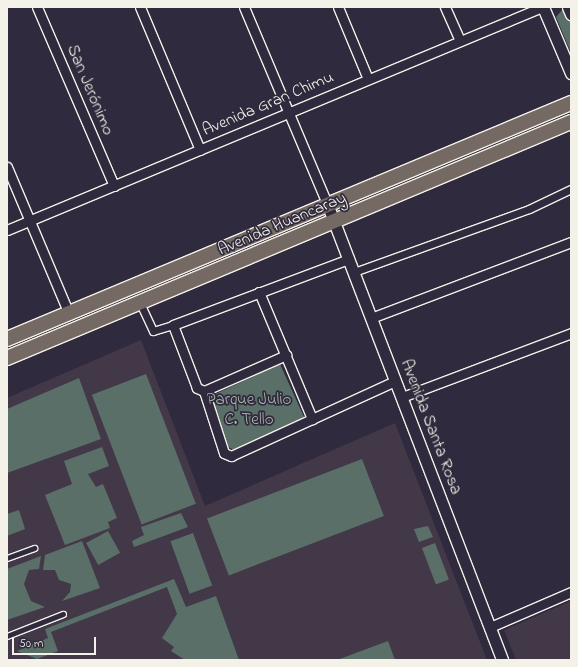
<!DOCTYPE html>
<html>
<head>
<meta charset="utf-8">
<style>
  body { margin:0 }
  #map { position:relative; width:578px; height:667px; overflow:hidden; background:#2f2a3d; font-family:"Indie Flower",sans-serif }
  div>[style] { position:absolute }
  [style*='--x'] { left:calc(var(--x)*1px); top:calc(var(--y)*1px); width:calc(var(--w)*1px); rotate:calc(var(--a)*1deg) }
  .built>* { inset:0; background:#423847 }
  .green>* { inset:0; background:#5b6f69; transform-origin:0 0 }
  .roads { filter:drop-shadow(1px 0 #f4f1e8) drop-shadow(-1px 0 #f4f1e8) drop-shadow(0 1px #f4f1e8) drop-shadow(0 -1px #f4f1e8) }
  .service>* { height:4.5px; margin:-2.25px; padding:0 2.25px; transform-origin:2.25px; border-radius:2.25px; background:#2f2a3d }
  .pedestrian>* { height:7px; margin:-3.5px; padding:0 3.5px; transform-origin:3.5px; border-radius:3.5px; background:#2f2a3d }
  .minor>* { height:9px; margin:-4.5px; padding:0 4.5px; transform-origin:4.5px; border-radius:4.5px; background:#2f2a3d }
  .tertiary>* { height:11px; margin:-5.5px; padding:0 5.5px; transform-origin:5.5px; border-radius:5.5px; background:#2f2a3d }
  .primary>* { height:14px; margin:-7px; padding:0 7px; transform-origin:7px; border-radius:7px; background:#756964 }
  span { translate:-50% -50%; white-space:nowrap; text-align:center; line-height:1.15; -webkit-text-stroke:3.5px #2f2a3d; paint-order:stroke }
  .street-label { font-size:17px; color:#f4f1e8 }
  .park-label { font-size:17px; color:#afb6af }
  .frame { position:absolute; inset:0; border:8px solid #f4f1e8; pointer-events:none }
  .scale { position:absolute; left:12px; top:637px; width:84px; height:18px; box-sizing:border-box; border:2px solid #f4f1e8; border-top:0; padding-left:5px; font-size:12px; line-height:14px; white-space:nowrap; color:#f4f1e8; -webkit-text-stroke:3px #2f2a3d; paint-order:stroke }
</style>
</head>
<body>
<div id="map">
  <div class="built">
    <i style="clip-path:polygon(141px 340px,205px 506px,395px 423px,487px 660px,7px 660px,7px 398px)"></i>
    <i style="clip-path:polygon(571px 601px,571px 660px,516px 660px,504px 630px)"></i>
  </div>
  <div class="green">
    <i style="clip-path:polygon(562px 10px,567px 13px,571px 22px,571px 53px,556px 17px)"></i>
    <i style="clip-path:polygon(280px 364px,304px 417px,235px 451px,227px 446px,211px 396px)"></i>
    <i style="left:146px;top:374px;width:139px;height:58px;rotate:69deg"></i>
    <i style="clip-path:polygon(79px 378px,101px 439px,7px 473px,7px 409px)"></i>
    <i style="clip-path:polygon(102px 447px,109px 466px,88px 474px,96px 487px,103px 484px,117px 518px,108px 522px,110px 528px,65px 545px,45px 495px,72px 484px,64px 461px)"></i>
    <i style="left:362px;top:459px;width:61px;height:166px;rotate:69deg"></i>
    <i style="clip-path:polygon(19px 510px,25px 529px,7px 536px,7px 514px)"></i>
    <i style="clip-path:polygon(181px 513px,188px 527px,134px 547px,132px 541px,144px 535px,141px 527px)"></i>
    <i style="clip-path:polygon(428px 526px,433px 537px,419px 542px,414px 529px)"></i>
    <i style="left:108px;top:531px;width:25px;height:25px;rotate:61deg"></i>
    <i style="left:193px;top:533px;width:56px;height:24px;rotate:70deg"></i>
    <i style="clip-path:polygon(82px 541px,100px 588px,62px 601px,70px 592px,71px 584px,59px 580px,55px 570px,43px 570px,45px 555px)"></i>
    <i style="left:435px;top:543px;width:39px;height:14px;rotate:69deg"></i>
    <i style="clip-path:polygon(41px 556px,39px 569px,29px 570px,24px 584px,31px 601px,45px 607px,7px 620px,7px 569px)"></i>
    <i style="clip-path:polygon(174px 579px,186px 607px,216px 596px,239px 660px,185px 660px,171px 651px,174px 647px,162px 638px,177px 614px,167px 587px,51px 632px,58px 651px,37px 659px,17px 651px,48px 638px,45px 629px)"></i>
    <i style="clip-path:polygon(388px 641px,395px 660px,337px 660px,361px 651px)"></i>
  </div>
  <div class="roads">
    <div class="service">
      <i style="--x:7;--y:558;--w:29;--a:-20"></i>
      <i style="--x:7;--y:636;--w:60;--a:-21.4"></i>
    </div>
    <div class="pedestrian">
      <i style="--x:354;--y:272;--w:186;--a:-19.8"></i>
      <i style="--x:529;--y:209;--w:47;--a:-25.5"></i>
      <i style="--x:140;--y:303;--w:31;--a:65"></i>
      <i style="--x:153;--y:331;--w:21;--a:-17"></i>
    </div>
    <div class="minor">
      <i style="--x:37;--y:7;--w:195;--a:66.7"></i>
      <i style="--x:140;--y:7;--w:155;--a:67.2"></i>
      <i style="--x:244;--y:7;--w:216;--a:67.1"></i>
      <i style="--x:338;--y:7;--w:78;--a:67.4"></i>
      <i style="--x:445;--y:7;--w:37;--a:66"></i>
      <i style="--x:7;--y:167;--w:160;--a:67.1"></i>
      <i style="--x:7;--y:230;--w:580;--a:-22.63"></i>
      <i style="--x:259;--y:292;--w:138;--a:67.3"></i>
      <i style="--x:371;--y:318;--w:214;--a:-20.8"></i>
      <i style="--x:204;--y:391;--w:8;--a:-157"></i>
      <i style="--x:197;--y:388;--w:67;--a:-110.9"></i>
      <i style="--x:173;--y:325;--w:188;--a:-20.6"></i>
      <i style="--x:204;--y:391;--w:65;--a:72.1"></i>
      <i style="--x:224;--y:453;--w:8;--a:23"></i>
      <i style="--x:231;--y:456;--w:180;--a:-24.6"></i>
      <i style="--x:204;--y:391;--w:90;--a:-23.7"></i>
      <i style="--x:402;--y:397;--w:181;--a:-20.7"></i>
      <i style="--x:490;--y:627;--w:88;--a:-23.4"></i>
    </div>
    <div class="tertiary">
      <i style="--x:543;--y:7;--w:72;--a:67"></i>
      <i style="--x:568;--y:7;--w:8;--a:67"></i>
      <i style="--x:328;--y:206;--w:486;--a:69"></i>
    </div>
    <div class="primary">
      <i style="--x:7;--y:339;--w:611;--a:-22.71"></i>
      <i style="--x:7;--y:358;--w:611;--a:-22.71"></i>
    </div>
  </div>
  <div class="street-label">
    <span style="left:90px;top:90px;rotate:67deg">San Jerónimo</span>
    <span style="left:268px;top:104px;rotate:-23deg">Avenida Gran Chimu</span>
    <span style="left:282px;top:224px;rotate:-23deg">Avenida Huancaray</span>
    <span style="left:431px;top:427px;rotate:69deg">Avenida Santa Rosa</span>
  </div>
  <div class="park-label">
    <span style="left:249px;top:410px">Parque Julio<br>C. Tello</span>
  </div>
  <div class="frame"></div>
  <div class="scale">50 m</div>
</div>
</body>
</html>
